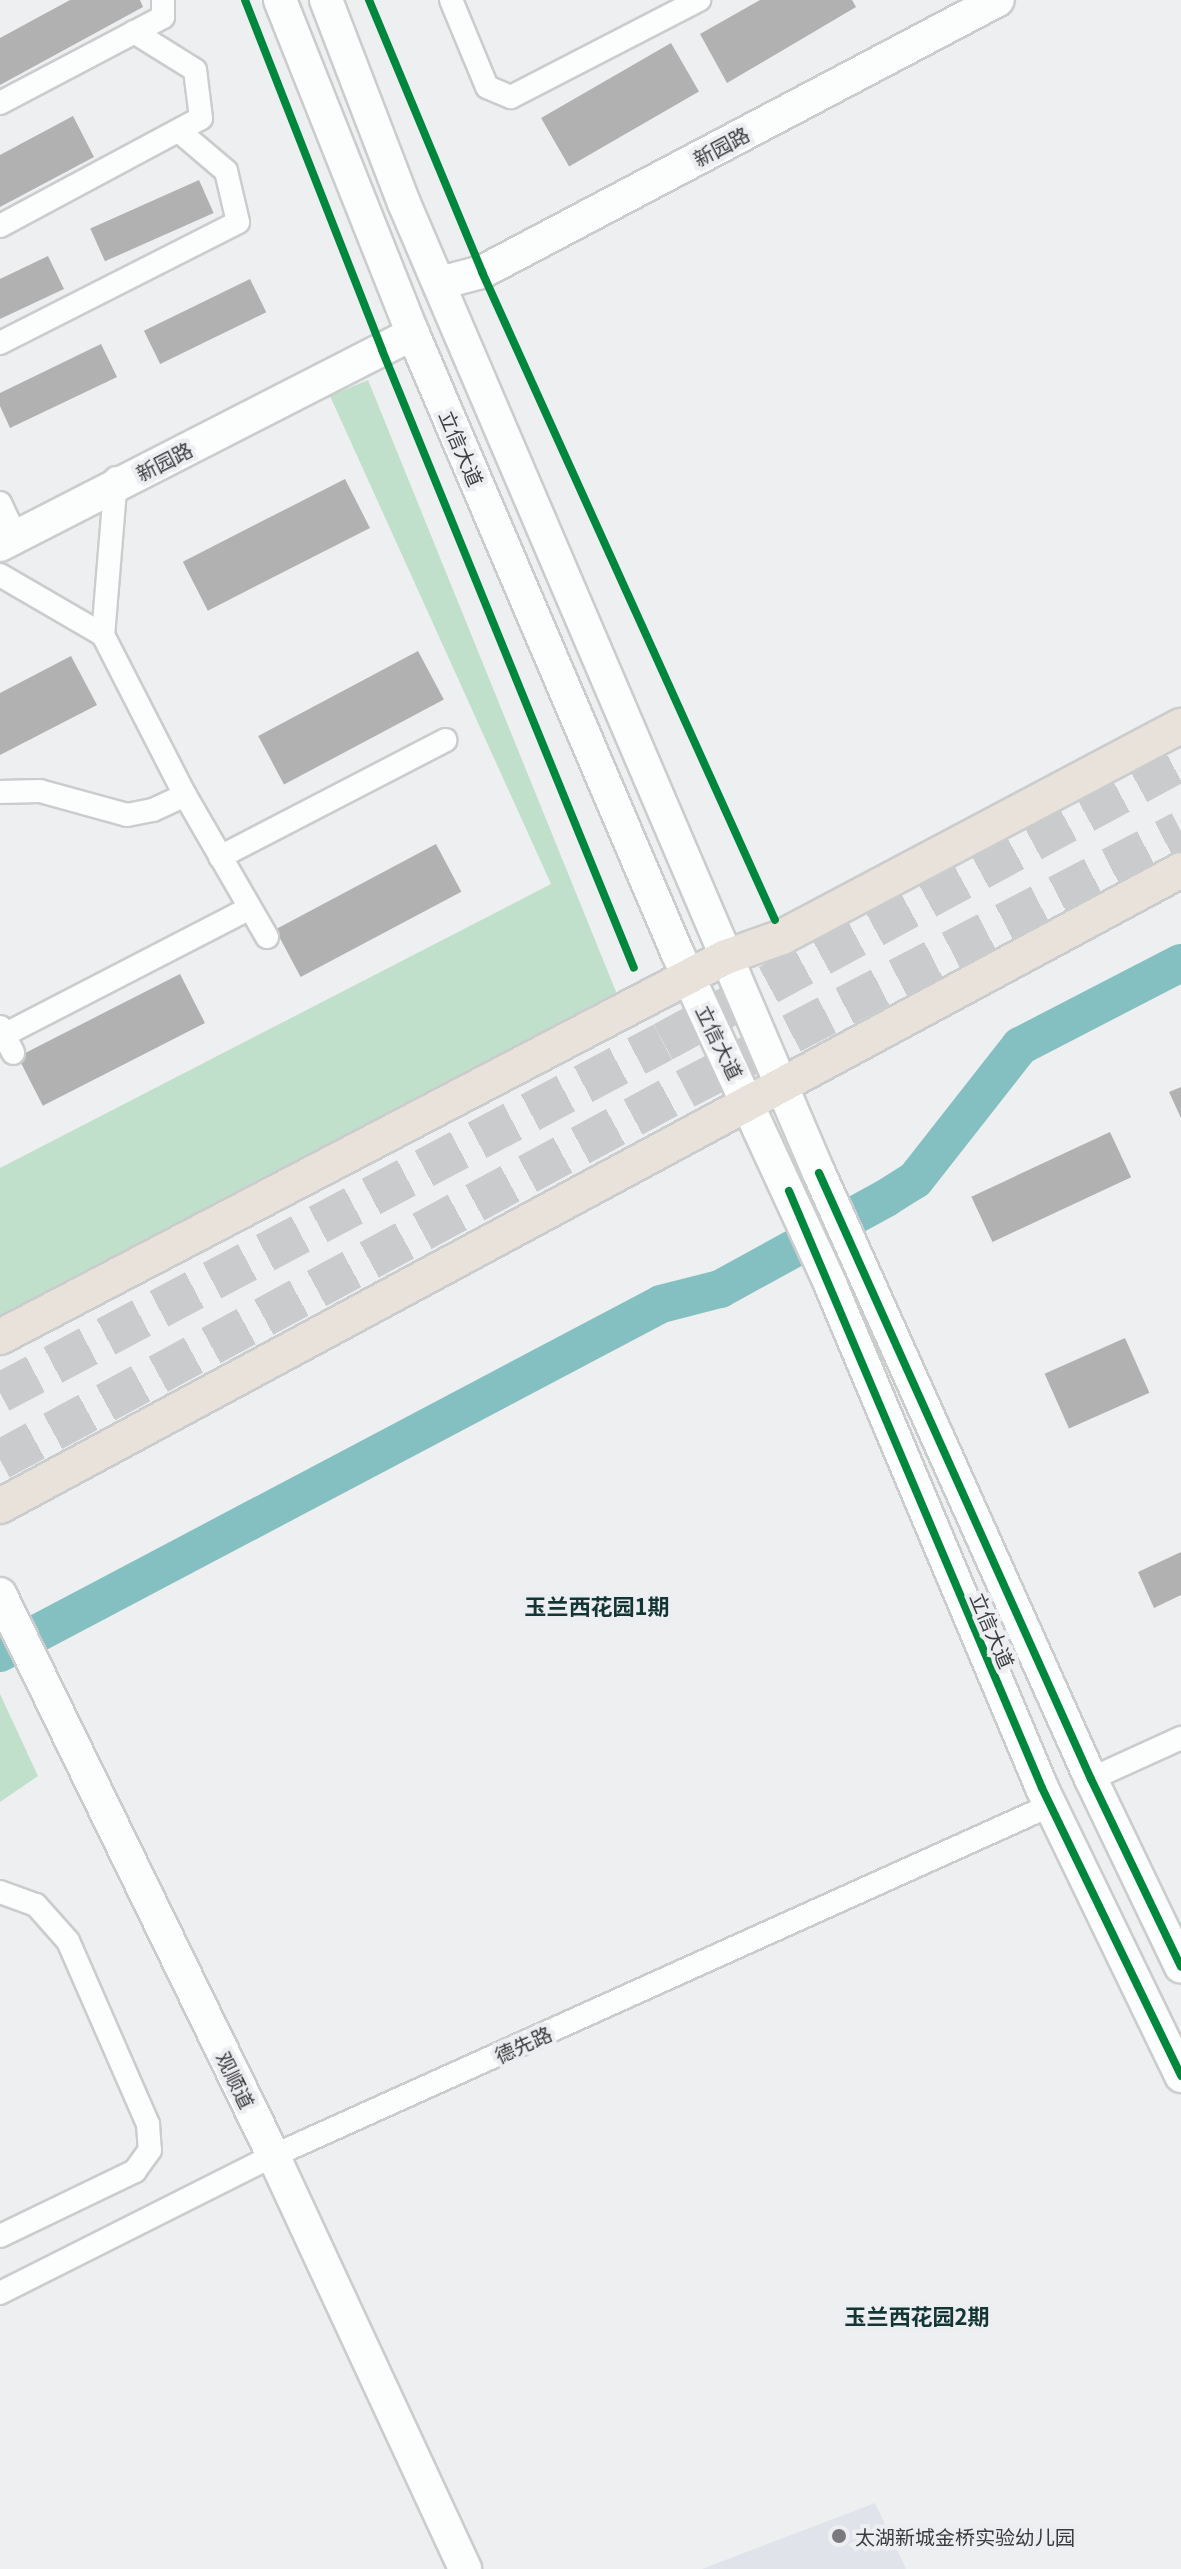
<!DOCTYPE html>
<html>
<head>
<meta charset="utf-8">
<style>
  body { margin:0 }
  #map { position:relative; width:1181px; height:2569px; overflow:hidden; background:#eeeff0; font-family:Georgia,"Noto Sans SC",serif }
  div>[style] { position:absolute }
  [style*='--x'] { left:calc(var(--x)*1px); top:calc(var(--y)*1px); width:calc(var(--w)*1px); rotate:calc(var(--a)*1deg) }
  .built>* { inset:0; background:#e0e3e9 }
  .green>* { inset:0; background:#c1e0cc }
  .river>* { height:38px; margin:-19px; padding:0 19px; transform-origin:19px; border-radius:19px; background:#84c0c1 }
  .building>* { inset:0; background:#b2b1b1; transform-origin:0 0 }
  .highway-tunnel>* { height:40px; margin-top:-20px; transform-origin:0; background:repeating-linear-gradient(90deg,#cacbcc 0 40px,transparent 0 60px) }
  .roads { filter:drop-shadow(2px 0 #cbcccd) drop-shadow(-2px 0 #cbcccd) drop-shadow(0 2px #cbcccd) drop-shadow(0 -2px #cbcccd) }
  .street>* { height:22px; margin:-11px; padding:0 11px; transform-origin:11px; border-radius:11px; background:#fcfdfd }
  .secondary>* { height:32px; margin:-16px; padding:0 16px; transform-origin:16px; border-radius:16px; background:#fcfdfd }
  .primary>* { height:34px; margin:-17px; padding:0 17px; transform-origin:17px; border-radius:17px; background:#e9e2db }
  .cycleway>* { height:8px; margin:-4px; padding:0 4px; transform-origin:4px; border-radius:4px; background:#00873e }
  .dots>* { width:22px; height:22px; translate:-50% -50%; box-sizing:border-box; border:4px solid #edeef1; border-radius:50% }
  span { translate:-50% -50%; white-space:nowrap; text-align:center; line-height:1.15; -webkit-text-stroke:8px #edeef1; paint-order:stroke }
  .street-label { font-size:20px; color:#3b3b3d }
  .poi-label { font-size:20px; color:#3b3b3d }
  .left { translate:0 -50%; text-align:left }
  .neighbourhood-label { font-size:22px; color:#133533; font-weight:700 }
</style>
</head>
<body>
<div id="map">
  <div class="built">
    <i style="clip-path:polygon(875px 2503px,906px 2569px,702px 2569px)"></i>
  </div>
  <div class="green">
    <i style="clip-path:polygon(368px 380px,621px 1004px,0 1330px,0 1168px,551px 884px,330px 396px)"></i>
    <i style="clip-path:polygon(0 1694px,38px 1776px,0 1802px)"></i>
  </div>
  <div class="river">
    <i style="--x:0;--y:1653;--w:747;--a:-27.83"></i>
    <i style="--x:661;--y:1304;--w:61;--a:-14.3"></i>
    <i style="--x:720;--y:1289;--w:189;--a:-28.7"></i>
    <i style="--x:886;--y:1198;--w:34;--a:-32"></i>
    <i style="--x:915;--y:1180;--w:170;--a:-51.9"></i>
    <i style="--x:1020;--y:1046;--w:181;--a:-27.3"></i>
  </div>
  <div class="building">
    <i style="clip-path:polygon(70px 0,140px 0,143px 7px,0 85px,0 38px)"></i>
    <i style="clip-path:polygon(760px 0,852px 0,856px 7px,727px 83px,700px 34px)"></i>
    <i style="left:671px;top:43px;width:56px;height:150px;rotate:60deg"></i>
    <i style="clip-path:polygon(73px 116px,94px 157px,0 207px,0 155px)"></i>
    <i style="left:199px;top:180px;width:36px;height:119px;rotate:66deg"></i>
    <i style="clip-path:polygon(48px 256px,64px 289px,0 319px,0 279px)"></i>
    <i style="left:250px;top:279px;width:37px;height:118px;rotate:64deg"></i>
    <i style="clip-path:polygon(101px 344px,117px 377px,10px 428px,0 406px,0 393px)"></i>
    <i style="left:345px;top:479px;width:55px;height:182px;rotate:63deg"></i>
    <i style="left:418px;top:651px;width:55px;height:181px;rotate:62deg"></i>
    <i style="clip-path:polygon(71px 656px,97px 705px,0 755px,0 693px)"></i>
    <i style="left:436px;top:844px;width:54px;height:182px;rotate:62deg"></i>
    <i style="left:180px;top:974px;width:55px;height:182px;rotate:63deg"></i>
    <i style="clip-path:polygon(1181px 1087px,1181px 1118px,1169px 1092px)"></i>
    <i style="left:1110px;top:1132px;width:50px;height:153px;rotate:65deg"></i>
    <i style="left:1125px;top:1338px;width:60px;height:88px;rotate:66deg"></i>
    <i style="clip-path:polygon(1181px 1552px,1181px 1595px,1154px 1608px,1138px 1572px)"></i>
  </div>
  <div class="highway-tunnel">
    <i style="--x:0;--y:1393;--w:750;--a:-27.9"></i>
    <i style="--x:663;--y:1042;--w:589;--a:-28.48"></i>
    <i style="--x:0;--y:1460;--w:779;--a:-28.44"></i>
    <i style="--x:685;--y:1089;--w:559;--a:-27.48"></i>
  </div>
  <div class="roads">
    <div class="street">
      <i style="--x:451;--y:0;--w:94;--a:67.5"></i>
      <i style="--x:487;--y:87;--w:26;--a:23"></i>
      <i style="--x:511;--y:97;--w:212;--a:-27.3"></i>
      <i style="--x:0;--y:103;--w:184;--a:-27.8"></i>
      <i style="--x:163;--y:17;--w:17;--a:-90"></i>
      <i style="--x:0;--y:226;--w:228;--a:-28.2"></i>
      <i style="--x:201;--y:118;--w:48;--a:-97.1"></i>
      <i style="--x:195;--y:70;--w:72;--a:-148.1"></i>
      <i style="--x:0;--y:343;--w:267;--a:-26.9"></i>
      <i style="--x:238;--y:222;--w:52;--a:-103.2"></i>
      <i style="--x:226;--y:171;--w:62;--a:-139.6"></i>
      <i style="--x:116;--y:478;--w:158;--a:94.7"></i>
      <i style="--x:103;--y:635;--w:180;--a:62.9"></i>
      <i style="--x:185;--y:795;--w:164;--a:60"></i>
      <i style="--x:0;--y:503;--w:31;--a:65"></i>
      <i style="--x:0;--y:575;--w:119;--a:30.2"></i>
      <i style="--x:0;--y:792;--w:40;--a:-1.4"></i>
      <i style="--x:40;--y:791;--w:90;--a:15.4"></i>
      <i style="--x:127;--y:815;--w:26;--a:-11"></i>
      <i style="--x:153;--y:810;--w:35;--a:-25"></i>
      <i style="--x:220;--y:857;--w:254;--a:-27.4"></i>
      <i style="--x:0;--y:1027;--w:29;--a:63"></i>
      <i style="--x:0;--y:1037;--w:281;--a:-27.3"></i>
      <i style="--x:1091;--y:1779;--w:99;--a:-24.5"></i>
      <i style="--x:0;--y:1892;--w:38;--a:20"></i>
      <i style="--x:36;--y:1905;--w:48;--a:48.4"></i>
      <i style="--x:68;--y:1941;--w:200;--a:66.4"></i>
      <i style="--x:148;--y:2124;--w:26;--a:86"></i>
      <i style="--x:150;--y:2150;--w:26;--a:126"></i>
      <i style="--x:135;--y:2171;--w:150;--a:154.3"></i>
      <i style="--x:0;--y:2293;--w:296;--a:-26.7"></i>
      <i style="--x:264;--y:2160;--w:863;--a:-24.28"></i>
    </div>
    <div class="secondary">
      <i style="--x:280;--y:0;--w:354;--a:68.3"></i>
      <i style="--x:411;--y:329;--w:677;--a:66.88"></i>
      <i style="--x:677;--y:952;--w:368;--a:65.2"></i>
      <i style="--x:831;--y:1286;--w:545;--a:67.2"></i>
      <i style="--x:1042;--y:1788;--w:320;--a:64.2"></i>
      <i style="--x:326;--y:0;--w:217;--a:69"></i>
      <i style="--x:404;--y:203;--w:1055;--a:66.84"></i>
      <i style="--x:819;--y:1173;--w:664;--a:65.83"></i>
      <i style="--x:1091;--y:1779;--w:208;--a:64.4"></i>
      <i style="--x:440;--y:283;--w:43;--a:-14.7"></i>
      <i style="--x:482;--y:272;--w:583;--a:-27.8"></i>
      <i style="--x:0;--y:545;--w:464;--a:-27.1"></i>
      <i style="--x:0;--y:1594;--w:626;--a:64.05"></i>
      <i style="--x:274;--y:2157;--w:454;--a:65.1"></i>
    </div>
    <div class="primary">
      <i style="--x:0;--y:1337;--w:819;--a:-27.63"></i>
      <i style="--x:726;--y:957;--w:59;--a:-19.7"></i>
      <i style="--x:782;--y:937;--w:451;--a:-27.9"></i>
      <i style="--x:0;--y:1506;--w:1341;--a:-28.3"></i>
    </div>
  </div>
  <div class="cycleway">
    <i style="--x:245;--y:0;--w:376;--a:68.6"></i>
    <i style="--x:382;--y:350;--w:667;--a:67.82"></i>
    <i style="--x:369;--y:0;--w:295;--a:67.4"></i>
    <i style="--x:482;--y:272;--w:711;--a:65.67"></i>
    <i style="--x:819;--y:1173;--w:664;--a:65.83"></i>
    <i style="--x:1091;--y:1779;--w:208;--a:64.4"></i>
    <i style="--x:789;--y:1191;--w:648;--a:67.03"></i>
    <i style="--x:1042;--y:1788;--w:320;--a:64.2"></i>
  </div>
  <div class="dots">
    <i style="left:839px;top:2536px;background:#7a7a7c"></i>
  </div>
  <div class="street-label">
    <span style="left:721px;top:146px;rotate:-28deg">新园路</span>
    <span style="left:462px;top:448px;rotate:67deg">立信大道</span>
    <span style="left:164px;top:461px;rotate:-27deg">新园路</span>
    <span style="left:720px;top:1042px;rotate:64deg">立信大道</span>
    <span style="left:993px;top:1630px;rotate:67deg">立信大道</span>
    <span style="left:523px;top:2044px;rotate:-24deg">德先路</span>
    <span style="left:236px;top:2080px;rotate:64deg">观顺道</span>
  </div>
  <div class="poi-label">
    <span class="left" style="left:855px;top:2536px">太湖新城金桥实验幼儿园</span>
  </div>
  <div class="neighbourhood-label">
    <span style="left:597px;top:1606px">玉兰西花园1期</span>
    <span style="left:917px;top:2316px">玉兰西花园2期</span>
  </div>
</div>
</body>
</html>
